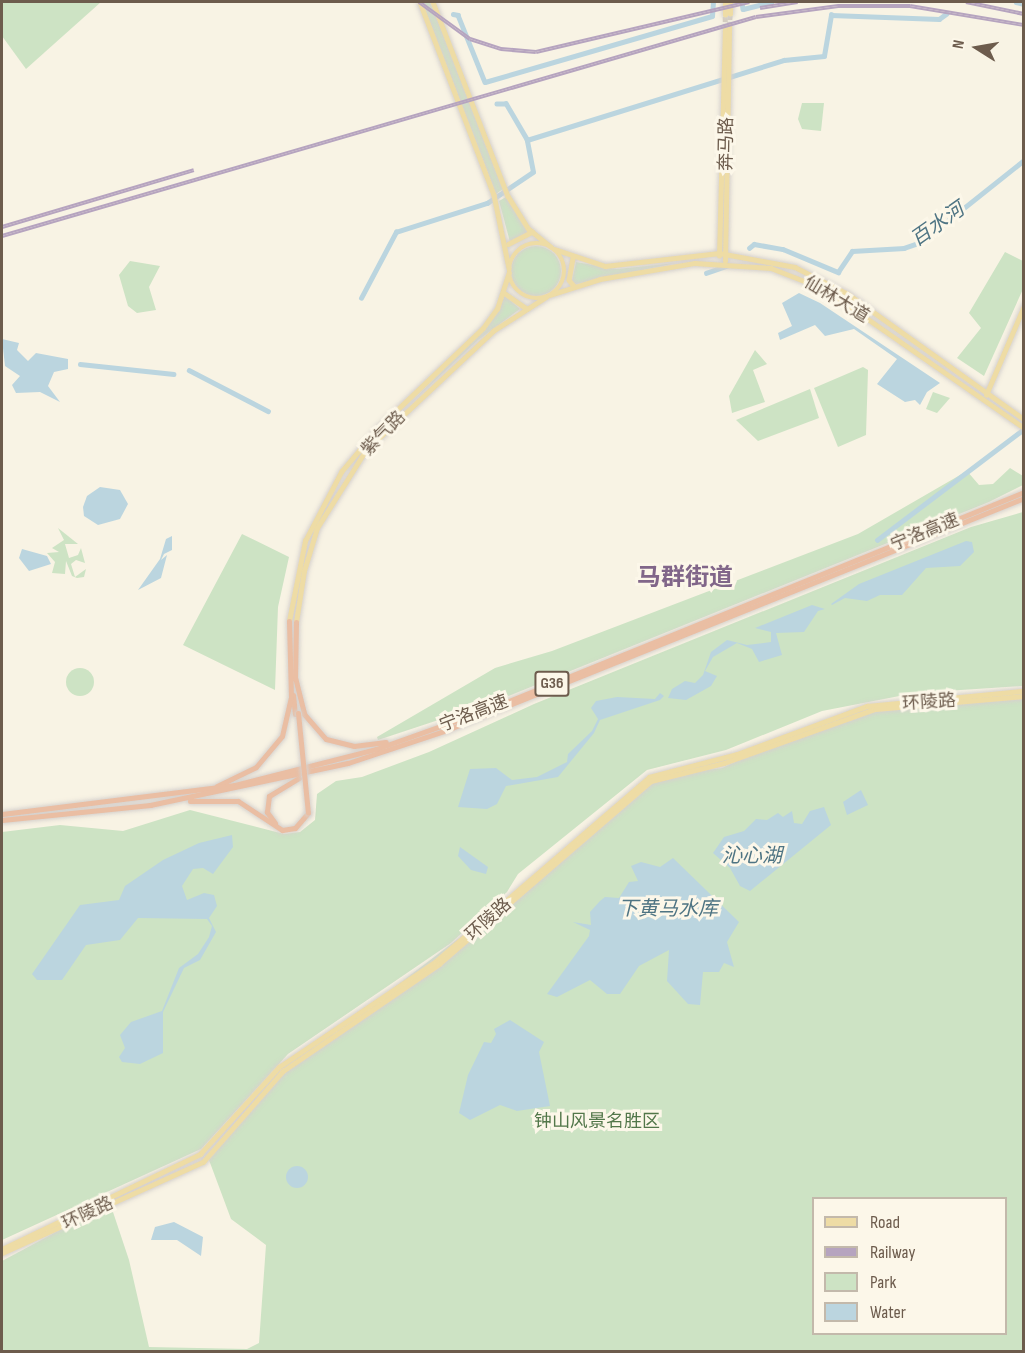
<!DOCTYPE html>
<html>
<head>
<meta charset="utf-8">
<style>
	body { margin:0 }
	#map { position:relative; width:1025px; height:1353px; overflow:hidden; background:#f8f3e4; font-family:"Sofia Sans Condensed","Noto Sans SC",sans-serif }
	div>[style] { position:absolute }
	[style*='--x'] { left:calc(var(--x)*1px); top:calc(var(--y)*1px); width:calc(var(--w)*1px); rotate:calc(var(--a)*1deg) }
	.green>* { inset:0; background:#cde3c4 }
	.round { border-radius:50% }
	.water>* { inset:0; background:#bbd5df }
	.river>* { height:4.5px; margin:-2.25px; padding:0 2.25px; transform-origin:2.25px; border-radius:2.25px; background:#bbd5df }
	.major-tunnel>* { height:4.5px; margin-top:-2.25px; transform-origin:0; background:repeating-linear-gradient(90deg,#d5cdbe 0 4.5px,transparent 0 6.5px) }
	.roads { filter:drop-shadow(0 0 2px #d6d1cd) drop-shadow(0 0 2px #d6d1cd) }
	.major>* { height:4.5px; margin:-2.25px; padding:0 2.25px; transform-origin:2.25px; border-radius:2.25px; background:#eedca5 }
	.major>.ring { margin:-2.25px; padding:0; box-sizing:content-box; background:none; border:4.5px solid #eedca5; border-radius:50% }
	.highway>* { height:5px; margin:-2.5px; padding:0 2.5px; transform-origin:2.5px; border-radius:2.5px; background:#eabea3 }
	.rail>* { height:4px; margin-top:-2px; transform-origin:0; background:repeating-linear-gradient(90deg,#fcf7e9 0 4.5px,#b6a4bf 0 9px); box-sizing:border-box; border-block:2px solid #b6a4bf }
	.bridges { filter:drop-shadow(0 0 2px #d6d1cd) drop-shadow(0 0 2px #d6d1cd) }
	.highway-bridge>* { height:5px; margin:-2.5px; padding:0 2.5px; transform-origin:2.5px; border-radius:2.5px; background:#eabea3 }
	span { translate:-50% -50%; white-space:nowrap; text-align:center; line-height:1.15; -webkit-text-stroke:6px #fcf7e9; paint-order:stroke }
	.shield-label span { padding:2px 4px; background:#fcf7e9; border:2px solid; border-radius:4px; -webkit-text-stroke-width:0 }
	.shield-label { font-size:16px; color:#6d5c4d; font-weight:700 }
	.street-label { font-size:18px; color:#6d5c4d }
	.park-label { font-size:18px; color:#52774a }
	.water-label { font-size:20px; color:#4e7483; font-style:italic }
	.district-label { font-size:24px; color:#816689; font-weight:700 }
	.frame { position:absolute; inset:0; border:3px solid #6d5c4d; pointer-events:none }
	.legend { position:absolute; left:812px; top:1197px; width:195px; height:138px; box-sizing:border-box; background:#fcf7e9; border:2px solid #c3b9ab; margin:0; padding:8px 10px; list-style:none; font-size:18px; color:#6d5c4d }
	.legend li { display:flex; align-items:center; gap:12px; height:30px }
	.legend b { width:30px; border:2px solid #c3b9ab }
	.north { position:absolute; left:947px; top:18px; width:60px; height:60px; -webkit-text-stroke:4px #fcf7e9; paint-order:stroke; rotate:281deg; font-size:16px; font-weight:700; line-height:24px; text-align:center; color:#6d5c4d }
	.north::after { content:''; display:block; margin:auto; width:21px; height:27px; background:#6d5c4d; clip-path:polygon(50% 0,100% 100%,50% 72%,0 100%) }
</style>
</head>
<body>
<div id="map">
	<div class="green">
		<i style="clip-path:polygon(2px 2px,101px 2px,26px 69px,2px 36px)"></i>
		<i style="clip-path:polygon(422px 2px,430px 2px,445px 39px,503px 189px,496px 194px)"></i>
		<i style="clip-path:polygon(802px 103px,824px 103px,821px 131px,802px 129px,798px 119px)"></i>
		<i style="clip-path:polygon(506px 197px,529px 232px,510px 242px,499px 201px)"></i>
		<i class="round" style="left:511px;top:246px;width:50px;height:50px"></i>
		<i style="clip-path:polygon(1005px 252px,1023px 261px,1023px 289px,984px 376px,957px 358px,981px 328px,969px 313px)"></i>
		<i style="clip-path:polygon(130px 261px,160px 266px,149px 287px,156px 310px,137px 313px,128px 306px,119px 275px)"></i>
		<i style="clip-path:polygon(576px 262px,617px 269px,676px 263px,576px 284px,572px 281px)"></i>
		<i style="clip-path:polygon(505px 296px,520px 309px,478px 340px,410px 404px,477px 336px)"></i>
		<i style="clip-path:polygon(755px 350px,767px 364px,753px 370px,765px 402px,732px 413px,729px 396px)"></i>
		<i style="clip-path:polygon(863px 367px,868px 370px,866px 435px,838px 447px,814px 388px)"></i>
		<i style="clip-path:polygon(810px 389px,819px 418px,758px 441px,736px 420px)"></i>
		<i style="clip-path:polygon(933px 392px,950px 398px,937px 413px,926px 409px)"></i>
		<i style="clip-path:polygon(1010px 468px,1023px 476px,1023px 485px,989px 502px,496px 701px,378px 740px,377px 737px,495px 668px,552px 651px,858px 534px,967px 471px,979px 485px,993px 484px)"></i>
		<i style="clip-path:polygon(1023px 512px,1023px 686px,915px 693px,822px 711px,726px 750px,647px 770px,518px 874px,507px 892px,451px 943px,288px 1054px,201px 1149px,2px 1240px,2px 832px,60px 825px,123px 831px,190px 810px,284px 834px,300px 832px,315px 820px,317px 794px,336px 781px,362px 777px,429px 752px,534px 704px,971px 527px)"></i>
		<i style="clip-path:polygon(58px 528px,78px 544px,65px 544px,69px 558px,78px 555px,81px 548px,85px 563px,76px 560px,71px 564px,75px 577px,86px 569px,84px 577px,77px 578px,72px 576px,66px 561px,65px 574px,52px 573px,55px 562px,47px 553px,59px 552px,52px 548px,64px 540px)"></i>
		<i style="clip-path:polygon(242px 534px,289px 557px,278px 607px,275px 690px,183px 645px)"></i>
		<i class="round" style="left:66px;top:668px;width:28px;height:28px"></i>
		<i style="clip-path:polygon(evenodd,1023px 699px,1023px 1351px,2px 1352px,2px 1261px,110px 1203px,129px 1260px,149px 1347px,247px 1349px,259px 1343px,266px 1245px,231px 1219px,209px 1160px,275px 1078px,479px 923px,652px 777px,722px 768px,850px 710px,1023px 699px,814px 1198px,1006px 1198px,1006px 1334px,814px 1334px,814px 1198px)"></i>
	</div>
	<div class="water">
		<i style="clip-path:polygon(799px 293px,820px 303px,940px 383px,927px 392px,920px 405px,915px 400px,905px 402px,877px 384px,897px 359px,854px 329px,825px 336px,815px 325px,780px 340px,778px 333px,792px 326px,782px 303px)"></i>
		<i style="clip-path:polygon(2px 339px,19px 343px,17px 350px,28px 361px,36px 353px,68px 359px,68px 369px,54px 372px,48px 386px,60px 402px,40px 392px,16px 393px,12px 385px,20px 376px,5px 366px)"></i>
		<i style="clip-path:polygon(100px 487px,120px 490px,128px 504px,120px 519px,98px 525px,84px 516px,83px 507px,87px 496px)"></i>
		<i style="clip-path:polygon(172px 536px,172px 550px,164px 554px,161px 560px,167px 555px,161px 578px,138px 590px,160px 559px,166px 539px)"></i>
		<i style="clip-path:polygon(966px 541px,972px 542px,974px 552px,960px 566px,926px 568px,902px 595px,880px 595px,867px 601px,845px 598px,832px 605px,831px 604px,859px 584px)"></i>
		<i style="clip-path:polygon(22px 549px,47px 556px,51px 564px,29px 571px,19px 558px)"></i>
		<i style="clip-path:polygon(812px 605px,825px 609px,818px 611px,804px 632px,776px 633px,782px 655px,759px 662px,752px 649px,737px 643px,713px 657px,705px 671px,717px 676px,711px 686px,686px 700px,668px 698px,672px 689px,685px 681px,695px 683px,703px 675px,711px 652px,727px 640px,747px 645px,771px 642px,771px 632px,755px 628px)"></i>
		<i style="clip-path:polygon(660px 693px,664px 696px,660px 700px,600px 720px,594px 733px,558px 777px,506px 786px,497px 804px,487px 809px,458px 807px,470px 769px,496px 768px,512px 780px,537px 777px,567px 762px,568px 754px,592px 731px,598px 719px,591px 708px,596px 701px,617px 697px,655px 699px)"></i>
		<i style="clip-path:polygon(861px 790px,868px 805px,847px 815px,843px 802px)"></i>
		<i style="clip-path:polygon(824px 807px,831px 825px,750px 891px,740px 886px,730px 868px,713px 853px,724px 837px,744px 831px,756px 819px,767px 820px,778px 813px,783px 817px,792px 811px,794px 823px,802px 824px,810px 811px)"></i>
		<i style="clip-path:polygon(232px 835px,233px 847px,213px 874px,203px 868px,193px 869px,182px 886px,187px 900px,204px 893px,214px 895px,217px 906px,209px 918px,216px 932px,200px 960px,184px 968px,163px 1012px,163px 1053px,140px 1064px,122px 1062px,119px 1057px,125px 1048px,120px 1035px,131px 1022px,162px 1011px,179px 968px,198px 954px,209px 937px,212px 926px,207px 919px,138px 918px,120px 940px,86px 945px,62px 980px,37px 980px,32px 974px,80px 905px,119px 900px,125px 886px,163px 860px,199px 843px)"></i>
		<i style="clip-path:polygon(460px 847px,488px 867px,486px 874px,471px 870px,458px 856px)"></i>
		<i style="clip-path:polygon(673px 858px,739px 922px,727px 942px,734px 967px,724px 963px,719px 972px,703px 972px,700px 1005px,688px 1004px,667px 981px,669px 950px,639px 966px,620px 994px,607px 994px,590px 980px,557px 997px,547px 994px,589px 936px,590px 930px,573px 922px,591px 925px,590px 912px,600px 901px,605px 897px,619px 898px,629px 882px,638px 881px,631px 866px,641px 862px,660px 867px)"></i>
		<i style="clip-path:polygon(510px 1020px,544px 1042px,539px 1052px,550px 1106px,517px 1111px,500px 1105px,470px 1120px,459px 1113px,468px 1075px,484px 1042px,491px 1043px,496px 1034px,494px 1029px)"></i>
		<i class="round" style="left:286px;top:1166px;width:22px;height:22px"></i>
		<i style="clip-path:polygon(174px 1222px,203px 1237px,201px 1256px,177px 1240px,151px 1240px,155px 1227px)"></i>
	</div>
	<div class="river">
		<i style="--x:742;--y:2;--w:7;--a:82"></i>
		<i style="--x:743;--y:9;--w:29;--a:-14"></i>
		<i style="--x:1016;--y:2;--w:8;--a:14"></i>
		<i style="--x:453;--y:14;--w:5;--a:11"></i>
		<i style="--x:458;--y:15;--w:72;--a:68.1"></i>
		<i style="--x:485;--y:82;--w:236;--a:-16.2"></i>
		<i style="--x:712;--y:16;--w:14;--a:-86"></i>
		<i style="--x:527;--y:140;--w:269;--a:-17.3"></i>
		<i style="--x:784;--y:60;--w:40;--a:-5.7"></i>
		<i style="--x:824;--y:56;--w:42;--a:-80.3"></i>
		<i style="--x:831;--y:15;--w:108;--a:2.1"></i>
		<i style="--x:939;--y:19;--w:9;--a:-36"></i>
		<i style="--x:749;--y:248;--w:6;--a:-39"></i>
		<i style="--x:754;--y:244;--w:29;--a:10"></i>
		<i style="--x:783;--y:249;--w:60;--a:22.7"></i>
		<i style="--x:838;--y:272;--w:25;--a:-56"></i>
		<i style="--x:852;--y:251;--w:52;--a:-3.3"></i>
		<i style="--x:904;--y:248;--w:18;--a:-19"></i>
		<i style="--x:921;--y:242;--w:132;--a:-38.5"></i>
		<i style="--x:706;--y:273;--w:24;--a:-19"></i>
		<i style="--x:361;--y:298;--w:75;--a:-62.1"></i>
		<i style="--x:396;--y:232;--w:96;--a:-17.7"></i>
		<i style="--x:487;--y:203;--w:55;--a:-34"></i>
		<i style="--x:533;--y:172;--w:33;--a:-101"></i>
		<i style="--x:527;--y:140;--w:42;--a:-120.3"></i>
		<i style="--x:506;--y:104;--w:9;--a:180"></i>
		<i style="--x:80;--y:364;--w:94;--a:6.1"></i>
		<i style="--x:189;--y:370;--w:89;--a:27.4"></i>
		<i style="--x:877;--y:540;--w:184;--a:-37.1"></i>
	</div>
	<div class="major-tunnel">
		<i style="--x:729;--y:26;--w:12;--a:-85"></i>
		<i style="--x:725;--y:28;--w:13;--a:-90"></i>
	</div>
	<div class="roads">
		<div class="major">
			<i style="--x:420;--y:2;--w:207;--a:69"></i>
			<i style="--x:494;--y:195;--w:75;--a:78.4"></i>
			<i style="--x:433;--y:2;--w:208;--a:68.9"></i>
			<i style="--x:508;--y:196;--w:39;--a:58"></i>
			<i style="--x:529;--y:229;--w:28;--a:39"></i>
			<i style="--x:730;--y:14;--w:12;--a:-90"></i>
			<i style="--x:725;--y:15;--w:13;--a:-90"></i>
			<i class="ring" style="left:509px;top:243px;width:51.5px;height:51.5px"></i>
			<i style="--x:508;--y:244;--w:27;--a:-27"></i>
			<i style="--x:554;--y:249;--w:54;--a:18.4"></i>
			<i style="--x:605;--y:266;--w:115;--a:-6.5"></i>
			<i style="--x:719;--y:253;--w:77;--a:10.4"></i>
			<i style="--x:795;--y:267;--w:59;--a:27"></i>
			<i style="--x:848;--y:294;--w:216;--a:35.4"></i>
			<i style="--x:719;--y:256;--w:228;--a:-88.5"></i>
			<i style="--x:573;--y:258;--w:22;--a:100"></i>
			<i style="--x:569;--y:280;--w:8;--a:50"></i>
			<i style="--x:725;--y:261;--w:235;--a:-89"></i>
			<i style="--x:503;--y:292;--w:29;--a:35"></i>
			<i style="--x:550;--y:295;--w:52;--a:-17.7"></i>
			<i style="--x:600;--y:279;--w:96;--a:-9.6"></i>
			<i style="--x:695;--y:263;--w:76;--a:3.8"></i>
			<i style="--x:771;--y:268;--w:58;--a:21.3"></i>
			<i style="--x:825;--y:289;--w:243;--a:34.9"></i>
			<i style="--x:986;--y:395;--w:97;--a:-66.9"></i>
			<i style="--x:289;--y:621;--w:82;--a:-78.7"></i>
			<i style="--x:305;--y:541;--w:78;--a:-62.4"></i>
			<i style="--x:341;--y:472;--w:56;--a:-50.1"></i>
			<i style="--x:377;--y:429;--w:146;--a:-43.6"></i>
			<i style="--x:483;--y:328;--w:24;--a:-54"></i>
			<i style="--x:497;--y:309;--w:38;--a:-72"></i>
			<i style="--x:296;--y:622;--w:52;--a:-81.1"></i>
			<i style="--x:304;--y:571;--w:45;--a:-73.2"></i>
			<i style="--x:317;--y:528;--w:92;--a:-57.9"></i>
			<i style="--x:366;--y:450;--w:174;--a:-43.1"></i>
			<i style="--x:493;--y:331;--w:63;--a:-32.7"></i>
			<i style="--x:2;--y:1249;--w:220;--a:-25.6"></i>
			<i style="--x:200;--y:1154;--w:118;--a:-47.8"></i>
			<i style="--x:279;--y:1067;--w:189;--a:-34"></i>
			<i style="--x:436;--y:961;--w:281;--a:-40.8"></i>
			<i style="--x:649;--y:777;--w:91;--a:-14.6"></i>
			<i style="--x:737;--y:754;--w:139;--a:-20.3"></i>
			<i style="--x:867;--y:706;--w:158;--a:-5.5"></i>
			<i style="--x:2;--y:1253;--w:221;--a:-24.4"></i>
			<i style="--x:203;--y:1162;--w:121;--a:-48.7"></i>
			<i style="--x:283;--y:1071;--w:189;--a:-34.4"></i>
			<i style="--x:439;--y:964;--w:280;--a:-40.8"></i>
			<i style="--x:651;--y:781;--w:75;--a:-13.9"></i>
			<i style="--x:724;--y:763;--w:160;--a:-19.7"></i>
			<i style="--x:875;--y:709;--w:150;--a:-5"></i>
		</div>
		<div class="highway">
			<i style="--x:295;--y:677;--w:38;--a:76"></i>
			<i style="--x:304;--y:714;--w:33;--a:49"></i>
			<i style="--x:326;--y:739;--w:29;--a:14"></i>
			<i style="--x:354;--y:746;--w:32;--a:-7"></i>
			<i style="--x:295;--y:679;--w:57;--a:-89"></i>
			<i style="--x:293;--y:695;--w:19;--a:84"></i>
			<i style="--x:217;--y:786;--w:43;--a:-26"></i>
			<i style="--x:256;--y:767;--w:40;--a:-50"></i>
			<i style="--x:282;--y:736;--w:39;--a:-77"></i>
			<i style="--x:291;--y:698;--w:77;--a:-91.5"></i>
			<i style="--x:190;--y:801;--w:48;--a:0"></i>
			<i style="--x:238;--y:801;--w:53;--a:33.4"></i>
			<i style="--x:282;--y:830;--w:13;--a:-9"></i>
			<i style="--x:295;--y:828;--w:20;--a:-49"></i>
			<i style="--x:2;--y:814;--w:235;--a:-7.1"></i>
			<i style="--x:235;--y:785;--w:146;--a:-14.3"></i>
			<i style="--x:376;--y:749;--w:125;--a:-19.6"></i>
			<i style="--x:494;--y:707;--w:572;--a:-22.08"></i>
			<i style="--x:2;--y:820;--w:149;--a:-5.8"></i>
			<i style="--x:150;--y:805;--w:202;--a:-12"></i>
			<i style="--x:348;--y:763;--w:104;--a:-18.4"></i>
			<i style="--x:447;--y:730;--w:622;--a:-21.9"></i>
			<i style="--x:275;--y:823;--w:14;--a:-126"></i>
			<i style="--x:267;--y:812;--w:16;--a:-83"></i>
			<i style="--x:269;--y:796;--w:35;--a:-31"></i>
		</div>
	</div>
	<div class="rail">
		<i style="--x:419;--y:2;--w:63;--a:36"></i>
		<i style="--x:470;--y:39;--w:33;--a:18"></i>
		<i style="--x:501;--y:49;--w:35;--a:5"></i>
		<i style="--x:536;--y:52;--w:219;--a:-13.2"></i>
		<i style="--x:966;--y:2;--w:59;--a:11.7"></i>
		<i style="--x:760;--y:8;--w:38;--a:-9"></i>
		<i style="--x:2;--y:227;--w:200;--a:-16.5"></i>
		<i style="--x:2;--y:236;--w:785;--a:-16.2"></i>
		<i style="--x:756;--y:17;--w:83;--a:-7.6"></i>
		<i style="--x:838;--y:6;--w:72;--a:0"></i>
		<i style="--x:910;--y:6;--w:116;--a:9.5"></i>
	</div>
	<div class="bridges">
		<div class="highway-bridge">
			<i style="--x:298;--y:713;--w:100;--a:84.3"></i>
		</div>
	</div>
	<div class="shield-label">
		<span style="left:552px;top:684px">G36</span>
	</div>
	<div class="street-label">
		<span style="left:727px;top:144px;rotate:-89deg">奔马路</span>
		<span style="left:836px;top:300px;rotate:31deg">仙林大道</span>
		<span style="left:384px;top:434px;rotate:-46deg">紫气路</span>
		<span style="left:925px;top:533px;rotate:-22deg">宁洛高速</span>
		<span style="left:929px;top:703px;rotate:-4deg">环陵路</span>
		<span style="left:474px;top:714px;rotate:-21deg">宁洛高速</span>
		<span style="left:489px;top:920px;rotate:-42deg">环陵路</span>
		<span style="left:88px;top:1214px;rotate:-25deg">环陵路</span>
	</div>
	<div class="park-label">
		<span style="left:597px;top:1122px">钟山风景名胜区</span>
	</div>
	<div class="water-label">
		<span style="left:938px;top:225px;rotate:-35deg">百水河</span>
		<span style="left:752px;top:856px">沁心湖</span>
		<span style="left:668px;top:909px">下黄马水库</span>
	</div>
	<div class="district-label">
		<span style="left:685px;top:578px">马群街道</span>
	</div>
	<div class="frame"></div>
	<ul class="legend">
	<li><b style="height:8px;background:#eedca5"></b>Road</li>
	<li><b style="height:8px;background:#b6a4bf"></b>Railway</li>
	<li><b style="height:16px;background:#cde3c4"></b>Park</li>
	<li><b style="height:16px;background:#bbd5df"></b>Water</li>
	</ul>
	<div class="north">N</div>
</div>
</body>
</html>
